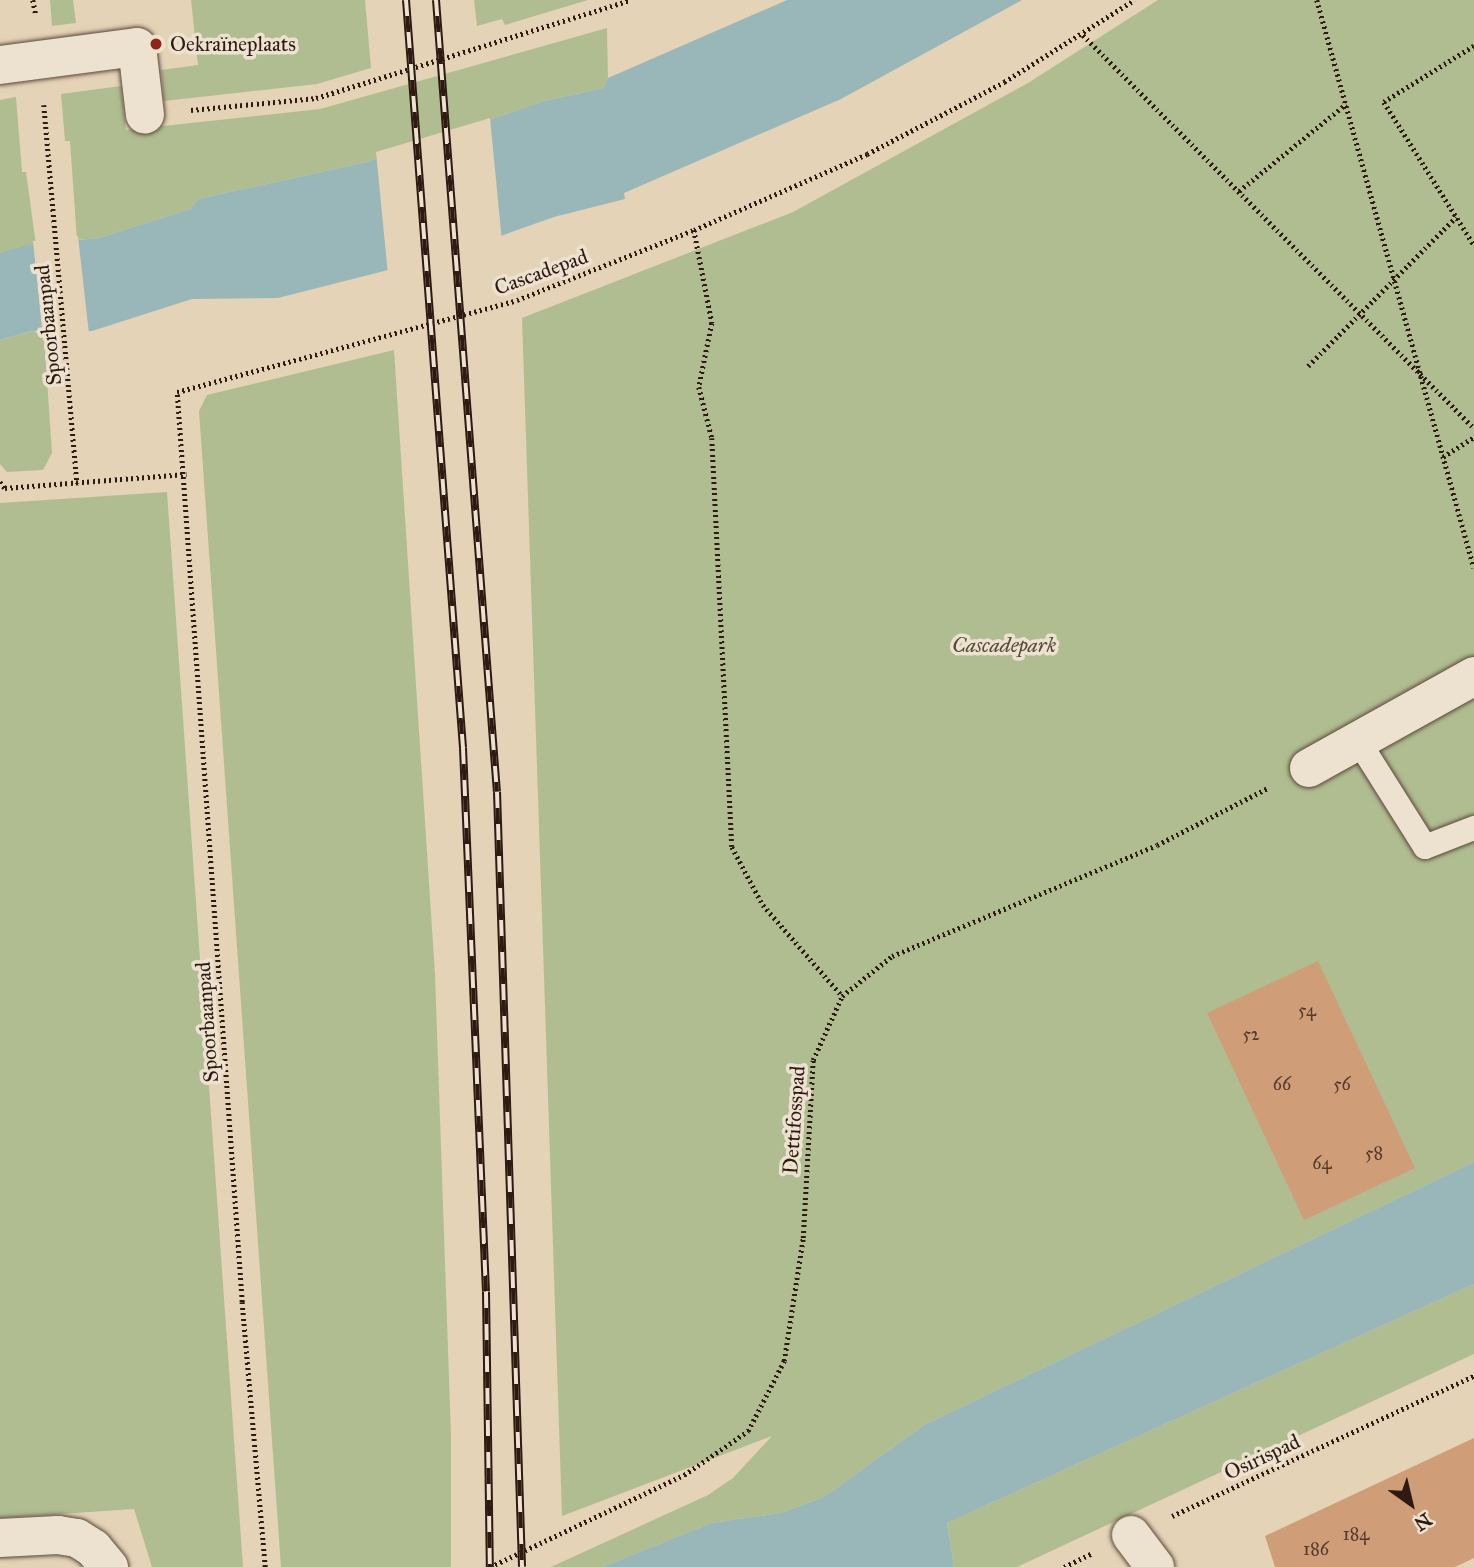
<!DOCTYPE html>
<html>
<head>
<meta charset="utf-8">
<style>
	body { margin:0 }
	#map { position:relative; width:1474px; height:1567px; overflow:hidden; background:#e4d3b6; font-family:"IM FELL Great Primer",serif }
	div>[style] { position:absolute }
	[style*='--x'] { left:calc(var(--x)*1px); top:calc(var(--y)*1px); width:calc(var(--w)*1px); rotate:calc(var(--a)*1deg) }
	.green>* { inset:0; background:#b0bd91 }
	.water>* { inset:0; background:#99b6b8 }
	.pier>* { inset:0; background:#e4d3b6 }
	.building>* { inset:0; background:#cf9e79 }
	.path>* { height:4.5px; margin-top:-2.25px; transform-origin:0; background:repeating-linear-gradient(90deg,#2e1a12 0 2px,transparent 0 5.5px) }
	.roads { filter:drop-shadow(0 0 2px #5c483b) drop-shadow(0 0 2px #5c483b) }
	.service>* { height:24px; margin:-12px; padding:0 12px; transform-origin:12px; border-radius:12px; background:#ede2d0 }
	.minor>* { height:38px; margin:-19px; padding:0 19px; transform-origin:19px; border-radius:19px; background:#ede2d0 }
	.rail>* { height:8px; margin-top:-4px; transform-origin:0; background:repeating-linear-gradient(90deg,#ede2d0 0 16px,#2e1a12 0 32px); box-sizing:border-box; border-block:2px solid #2e1a12 }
	.dots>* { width:19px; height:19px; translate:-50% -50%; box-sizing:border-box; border:4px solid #ede2d0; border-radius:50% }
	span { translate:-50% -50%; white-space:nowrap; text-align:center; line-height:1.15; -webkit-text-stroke:7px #ede2d0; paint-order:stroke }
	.number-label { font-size:18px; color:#563b2c }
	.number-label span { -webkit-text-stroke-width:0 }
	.poi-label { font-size:21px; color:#2e1a12 }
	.left { translate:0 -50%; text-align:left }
	.street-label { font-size:21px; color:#2e1a12 }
	.park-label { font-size:21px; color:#554b38; font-style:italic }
	.north { position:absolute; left:1376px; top:1469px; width:70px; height:70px; -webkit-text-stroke:5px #ede2d0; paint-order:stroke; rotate:146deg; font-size:19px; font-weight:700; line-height:28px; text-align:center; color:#2e1a12 }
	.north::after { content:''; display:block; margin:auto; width:24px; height:32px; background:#2e1a12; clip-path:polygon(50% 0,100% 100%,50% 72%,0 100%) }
</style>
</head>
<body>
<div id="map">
	<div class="green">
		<i style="clip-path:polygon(50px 0,73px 0,76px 23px,52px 26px)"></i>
		<i style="clip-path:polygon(191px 0,365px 0,371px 68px,317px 84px,164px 101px,161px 70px,198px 65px)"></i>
		<i style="clip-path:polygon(474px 0,588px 0,505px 25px,502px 19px,477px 26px)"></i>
		<i style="clip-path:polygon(1158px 0,1474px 0,1474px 1162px,924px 1425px,824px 1497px,781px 1513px,711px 1523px,602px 1567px,551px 1567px,708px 1495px,733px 1478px,772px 1436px,562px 1516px,522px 318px,793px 212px,1028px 83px)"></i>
		<i style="clip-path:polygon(607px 28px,608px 78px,603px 88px,544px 101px,367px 162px,198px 199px,191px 209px,169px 216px,99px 238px,77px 240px,70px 141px,65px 141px,61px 94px,121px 86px,126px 130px,320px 109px)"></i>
		<i style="clip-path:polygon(16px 97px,22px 172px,26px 172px,36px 245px,0 253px,0 100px)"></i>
		<i style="clip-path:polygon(33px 331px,44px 335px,52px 453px,43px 470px,7px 472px,0 464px,0 340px)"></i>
		<i style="clip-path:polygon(394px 350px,435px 974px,451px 1436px,451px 1567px,281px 1567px,199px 411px,207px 395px)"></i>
		<i style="clip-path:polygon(167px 492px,243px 1567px,152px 1567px,134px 1509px,0 1518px,0 503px)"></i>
		<i style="clip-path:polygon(1474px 1284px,1474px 1354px,1017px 1567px,954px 1567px,947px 1523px)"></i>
	</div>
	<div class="water">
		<i style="clip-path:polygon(787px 0,1022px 0,841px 99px,624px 193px,625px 199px,554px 217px,447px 255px,278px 298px,192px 299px,92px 331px,32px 331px,0 340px,0 253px,28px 245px,99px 238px,191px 209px,198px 199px,367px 162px,544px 101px,603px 88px,608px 78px)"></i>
		<i style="clip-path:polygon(1474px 1162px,1474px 1284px,947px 1523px,954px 1567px,602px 1567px,711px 1523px,781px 1513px,824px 1497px,924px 1425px)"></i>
	</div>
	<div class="pier">
		<i style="clip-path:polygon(490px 118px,502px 242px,388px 275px,376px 152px)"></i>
		<i style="clip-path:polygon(78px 236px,89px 334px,43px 338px,33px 241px)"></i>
	</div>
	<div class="building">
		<i style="clip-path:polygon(1318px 961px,1415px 1168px,1304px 1220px,1207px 1013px)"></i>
		<i style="clip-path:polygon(1474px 1438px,1474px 1558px,1455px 1567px,1275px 1567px,1265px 1536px)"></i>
	</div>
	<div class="path">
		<i style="--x:33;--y:0;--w:16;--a:79"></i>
		<i style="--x:1317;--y:0;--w:589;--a:74.55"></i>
		<i style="--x:1083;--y:35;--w:554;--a:45.15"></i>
		<i style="--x:1474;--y:46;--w:106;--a:148.1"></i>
		<i style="--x:1384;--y:102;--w:169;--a:57.8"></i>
		<i style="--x:44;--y:105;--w:380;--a:85"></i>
		<i style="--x:191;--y:110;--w:126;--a:-5.5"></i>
		<i style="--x:316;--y:98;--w:329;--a:-17.3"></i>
		<i style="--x:1239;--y:191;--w:138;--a:-39.1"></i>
		<i style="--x:694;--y:230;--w:95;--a:79"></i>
		<i style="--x:712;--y:323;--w:65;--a:101.5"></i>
		<i style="--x:699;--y:387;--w:53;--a:75.7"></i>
		<i style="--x:712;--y:438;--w:409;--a:87.2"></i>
		<i style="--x:732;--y:847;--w:66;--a:61.9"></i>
		<i style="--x:763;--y:905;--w:121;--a:49"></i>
		<i style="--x:1308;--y:366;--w:210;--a:-45.2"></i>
		<i style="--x:1443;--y:457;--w:37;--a:-33"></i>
		<i style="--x:0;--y:482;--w:8;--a:50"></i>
		<i style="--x:5;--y:488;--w:182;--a:-4.4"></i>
		<i style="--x:1172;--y:1516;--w:333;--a:-24.9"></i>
		<i style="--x:265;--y:1567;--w:266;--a:-95"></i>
		<i style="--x:242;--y:1302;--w:912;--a:-94.09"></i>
		<i style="--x:177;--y:392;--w:352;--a:-15.1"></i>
		<i style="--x:517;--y:300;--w:190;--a:-21.6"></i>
		<i style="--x:694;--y:230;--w:189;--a:-23.7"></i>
		<i style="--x:867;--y:154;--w:155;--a:-27.7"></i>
		<i style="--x:1004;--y:82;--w:154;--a:-32.2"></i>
		<i style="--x:490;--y:1567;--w:215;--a:-25.4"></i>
		<i style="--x:684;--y:1475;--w:78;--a:-34.5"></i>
		<i style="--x:748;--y:1431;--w:79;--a:-62.8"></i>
		<i style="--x:784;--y:1361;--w:124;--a:-81.2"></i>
		<i style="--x:803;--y:1238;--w:178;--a:-86.8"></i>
		<i style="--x:813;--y:1060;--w:70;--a:-65.6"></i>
		<i style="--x:842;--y:996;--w:64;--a:-38.7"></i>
		<i style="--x:892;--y:956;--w:287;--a:-22.7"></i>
		<i style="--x:1157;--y:845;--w:125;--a:-27.2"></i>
		<i style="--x:1064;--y:1567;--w:30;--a:-26"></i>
	</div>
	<div class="roads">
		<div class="service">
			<i style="--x:1359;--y:742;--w:124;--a:57.8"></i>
			<i style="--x:1425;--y:847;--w:53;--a:-21.2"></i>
		</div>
		<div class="minor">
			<i style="--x:0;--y:65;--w:138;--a:-7.5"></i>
			<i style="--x:137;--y:47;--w:68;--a:83.3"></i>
			<i style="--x:1309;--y:768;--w:189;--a:-29.1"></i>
			<i style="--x:1131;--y:1535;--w:40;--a:53"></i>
			<i style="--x:0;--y:1538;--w:58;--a:-3"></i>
			<i style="--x:58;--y:1535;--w:19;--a:9"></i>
			<i style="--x:77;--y:1538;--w:19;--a:32"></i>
			<i style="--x:93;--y:1548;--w:25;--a:50"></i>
		</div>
	</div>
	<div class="rail">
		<i style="--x:406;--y:0;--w:750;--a:85.64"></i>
		<i style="--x:463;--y:748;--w:544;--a:87.58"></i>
		<i style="--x:486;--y:1292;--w:275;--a:89.2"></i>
		<i style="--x:436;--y:0;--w:794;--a:85.6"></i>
		<i style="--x:497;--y:792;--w:775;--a:88.15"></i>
	</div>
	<div class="dots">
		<i style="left:156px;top:44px;background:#8f2418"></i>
	</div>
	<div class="number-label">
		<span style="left:1307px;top:1010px">54</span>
		<span style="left:1251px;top:1034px">52</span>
		<span style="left:1282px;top:1084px">66</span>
		<span style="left:1342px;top:1084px">56</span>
		<span style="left:1374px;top:1153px">58</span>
		<span style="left:1322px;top:1163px">64</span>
		<span style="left:1356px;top:1534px">184</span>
		<span style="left:1316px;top:1549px">186</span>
	</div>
	<div class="poi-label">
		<span class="left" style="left:170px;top:44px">Oekraïneplaats</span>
	</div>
	<div class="street-label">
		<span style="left:541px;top:272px;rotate:-20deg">Cascadepad</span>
		<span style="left:48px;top:325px;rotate:-96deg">Spoorbaanpad</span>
		<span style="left:207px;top:1022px;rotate:-94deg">Spoorbaanpad</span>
		<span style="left:794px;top:1120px;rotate:-86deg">Dettifosspad</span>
		<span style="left:1262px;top:1457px;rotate:-25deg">Osirispad</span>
	</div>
	<div class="park-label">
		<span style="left:1004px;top:645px">Cascadepark</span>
	</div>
	<div class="north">N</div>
</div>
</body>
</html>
